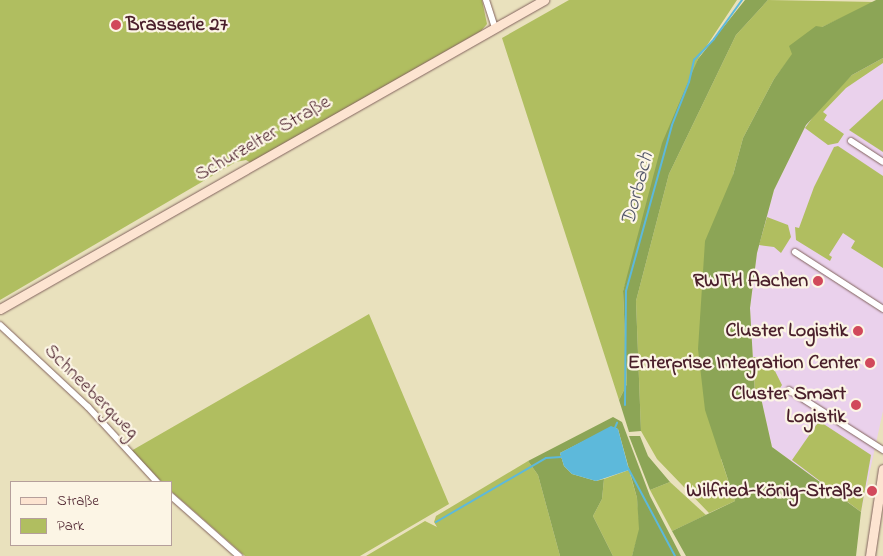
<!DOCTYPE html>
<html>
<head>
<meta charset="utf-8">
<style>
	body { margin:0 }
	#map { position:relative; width:883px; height:556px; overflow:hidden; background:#e9e1bd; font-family:"Indie Flower",sans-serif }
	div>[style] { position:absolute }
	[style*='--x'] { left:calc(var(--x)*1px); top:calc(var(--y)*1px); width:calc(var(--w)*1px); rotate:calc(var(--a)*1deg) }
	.built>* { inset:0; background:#ead1ec }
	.green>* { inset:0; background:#b0be60 }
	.forest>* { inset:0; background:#8ca556 }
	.water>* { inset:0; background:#5db9db }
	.stream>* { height:2px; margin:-1px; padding:0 1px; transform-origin:1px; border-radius:1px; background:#5db9db }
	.roads { filter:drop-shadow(0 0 1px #82635e) drop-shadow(0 0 1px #82635e) }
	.street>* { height:6px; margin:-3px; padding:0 3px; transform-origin:3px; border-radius:3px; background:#fff }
	.secondary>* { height:9px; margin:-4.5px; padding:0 4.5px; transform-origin:4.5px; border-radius:4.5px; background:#fde4d1 }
	.dots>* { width:14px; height:14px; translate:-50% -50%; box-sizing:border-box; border:2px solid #fcf5e5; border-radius:50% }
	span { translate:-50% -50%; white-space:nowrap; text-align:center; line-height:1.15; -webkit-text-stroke:4.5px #fcf5e5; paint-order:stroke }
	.poi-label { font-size:20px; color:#4a1f2b; font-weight:700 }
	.left { translate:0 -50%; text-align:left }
	.right { translate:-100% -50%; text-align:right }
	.street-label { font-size:20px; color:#4a1f2b }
	.water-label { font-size:21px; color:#515569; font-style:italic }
	.legend { position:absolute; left:10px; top:481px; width:162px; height:65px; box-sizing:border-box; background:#fcf5e5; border:1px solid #b59f9b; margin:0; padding:6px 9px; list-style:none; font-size:15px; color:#4a1f2b }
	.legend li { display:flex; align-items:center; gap:10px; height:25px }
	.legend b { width:25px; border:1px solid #b59f9b }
</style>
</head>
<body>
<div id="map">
	<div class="built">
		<i style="clip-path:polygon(883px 54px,883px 411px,861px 512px,772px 447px,761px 398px,755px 395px,750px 308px,757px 253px,774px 190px,806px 125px,852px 75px)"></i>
	</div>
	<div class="green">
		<i style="clip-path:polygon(0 0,482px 0,487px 24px,481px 31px,251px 163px,246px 160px,236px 162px,0 300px)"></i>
		<i style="clip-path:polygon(569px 0,737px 0,698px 59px,623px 291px,627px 384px,619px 400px,502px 38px)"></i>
		<i style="clip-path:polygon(768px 0,876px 2px,822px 27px,793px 54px,774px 79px,743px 138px,733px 175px,721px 459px,735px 501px,709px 513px,657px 459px,641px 431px,636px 301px,669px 174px,736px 35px)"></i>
		<i style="clip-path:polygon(883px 58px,883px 63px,846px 88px,823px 112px,827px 115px,824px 120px,844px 134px,838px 143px,828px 145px,805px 128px,823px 103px,852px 75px)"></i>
		<i style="clip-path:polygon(883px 99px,883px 152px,849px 130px)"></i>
		<i style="clip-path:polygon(838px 146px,883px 176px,883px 268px,851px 248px,855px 241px,843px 233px,829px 255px,832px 257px,830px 261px,796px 240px,795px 227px,799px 228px,814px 187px,834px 147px)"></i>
		<i style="clip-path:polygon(767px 217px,788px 225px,791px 237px,781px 253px,774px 247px,759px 245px)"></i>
		<i style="clip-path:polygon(369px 314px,449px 504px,360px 556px,245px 556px,171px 491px,171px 482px,162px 482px,131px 451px)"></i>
		<i style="clip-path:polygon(753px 357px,766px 358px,767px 365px,775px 371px,782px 385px,777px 393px,768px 388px,761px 398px,755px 395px)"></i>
		<i style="clip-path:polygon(819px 421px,871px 455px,861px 512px,792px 460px)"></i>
		<i style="clip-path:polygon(528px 461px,538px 475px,560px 556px,366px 556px,425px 521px,437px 527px,434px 522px,436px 516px)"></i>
		<i style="clip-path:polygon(629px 470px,637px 498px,640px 529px,632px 556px,613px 556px,593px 516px,602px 499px,604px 479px)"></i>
		<i style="clip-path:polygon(670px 482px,706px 515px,672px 531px,650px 490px)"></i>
	</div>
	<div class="forest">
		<i style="clip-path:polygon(745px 0,768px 0,736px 35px,669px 174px,636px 301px,641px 431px,629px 432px,619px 400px,627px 384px,623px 291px,662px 143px,698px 59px)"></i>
		<i style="clip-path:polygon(876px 0,883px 0,883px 58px,852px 75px,806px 125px,774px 190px,757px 253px,750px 308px,755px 395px,761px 398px,772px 447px,861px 512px,856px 556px,686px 556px,672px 531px,735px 501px,705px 410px,698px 349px,705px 241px,733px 175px,743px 138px,774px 79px,792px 54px,789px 46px,816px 26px,822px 27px)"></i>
		<i style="clip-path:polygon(613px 417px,622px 422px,650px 496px,681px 556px,632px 556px,639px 529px,637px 498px,618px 429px,612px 427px,560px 453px,564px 466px,572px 474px,596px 481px,604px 479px,602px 499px,593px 516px,613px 556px,560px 556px,538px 475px,528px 461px)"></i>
		<i style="clip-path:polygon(629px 436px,640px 436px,648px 456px,670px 482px,650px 490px)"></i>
	</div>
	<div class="water">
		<i style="clip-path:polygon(611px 426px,618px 429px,629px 470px,596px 481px,572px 474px,564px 466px,560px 453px)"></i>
	</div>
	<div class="stream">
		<i style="--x:625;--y:405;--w:114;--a:-89.5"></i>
		<i style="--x:626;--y:291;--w:172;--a:-74.5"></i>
		<i style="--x:672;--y:125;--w:46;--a:-68.4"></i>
		<i style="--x:689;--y:82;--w:23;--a:-77"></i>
		<i style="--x:694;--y:60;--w:29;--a:-46"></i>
		<i style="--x:714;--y:39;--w:48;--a:-54.3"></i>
		<i style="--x:614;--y:430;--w:8;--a:-67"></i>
		<i style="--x:628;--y:468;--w:100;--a:61.9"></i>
		<i style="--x:436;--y:522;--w:127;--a:-30.2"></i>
		<i style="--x:546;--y:458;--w:15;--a:-4"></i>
	</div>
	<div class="roads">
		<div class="street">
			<i style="--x:486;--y:0;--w:29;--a:72"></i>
			<i style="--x:851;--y:141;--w:38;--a:33"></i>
			<i style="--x:795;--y:252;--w:105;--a:32.9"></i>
			<i style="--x:0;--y:325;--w:120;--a:43"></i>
			<i style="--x:88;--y:407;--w:102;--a:47.4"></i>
			<i style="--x:789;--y:390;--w:112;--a:32.6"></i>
			<i style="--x:171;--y:496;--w:91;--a:41.4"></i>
		</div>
		<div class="secondary">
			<i style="--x:0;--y:309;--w:626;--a:-29.6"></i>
			<i style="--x:870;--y:556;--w:88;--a:-81.5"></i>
		</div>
	</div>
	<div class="dots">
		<i style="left:116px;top:25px;background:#d1495b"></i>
		<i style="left:818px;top:281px;background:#d1495b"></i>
		<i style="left:858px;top:331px;background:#d1495b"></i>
		<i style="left:870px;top:363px;background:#d1495b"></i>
		<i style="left:856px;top:405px;background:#d1495b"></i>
		<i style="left:872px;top:491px;background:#d1495b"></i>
	</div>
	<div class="poi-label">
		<span class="left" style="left:126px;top:25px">Brasserie 27</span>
		<span class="right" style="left:808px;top:281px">RWTH Aachen</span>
		<span class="right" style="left:848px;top:331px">Cluster Logistik</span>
		<span class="right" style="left:860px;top:363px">Enterprise Integration Center</span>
		<span class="right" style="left:846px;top:406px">Cluster Smart<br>Logistik</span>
		<span class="right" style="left:862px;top:491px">Wilfried-König-Straße</span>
	</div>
	<div class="street-label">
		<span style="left:263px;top:139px;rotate:-30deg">Schurzelter Straße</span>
		<span style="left:91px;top:392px;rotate:45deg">Schneebergweg</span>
	</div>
	<div class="water-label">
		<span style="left:638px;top:189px;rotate:-75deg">Dorbach</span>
	</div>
	<ul class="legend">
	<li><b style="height:6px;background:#fde4d1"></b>Straße</li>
	<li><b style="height:14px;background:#b0be60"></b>Park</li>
	</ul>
</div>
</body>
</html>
